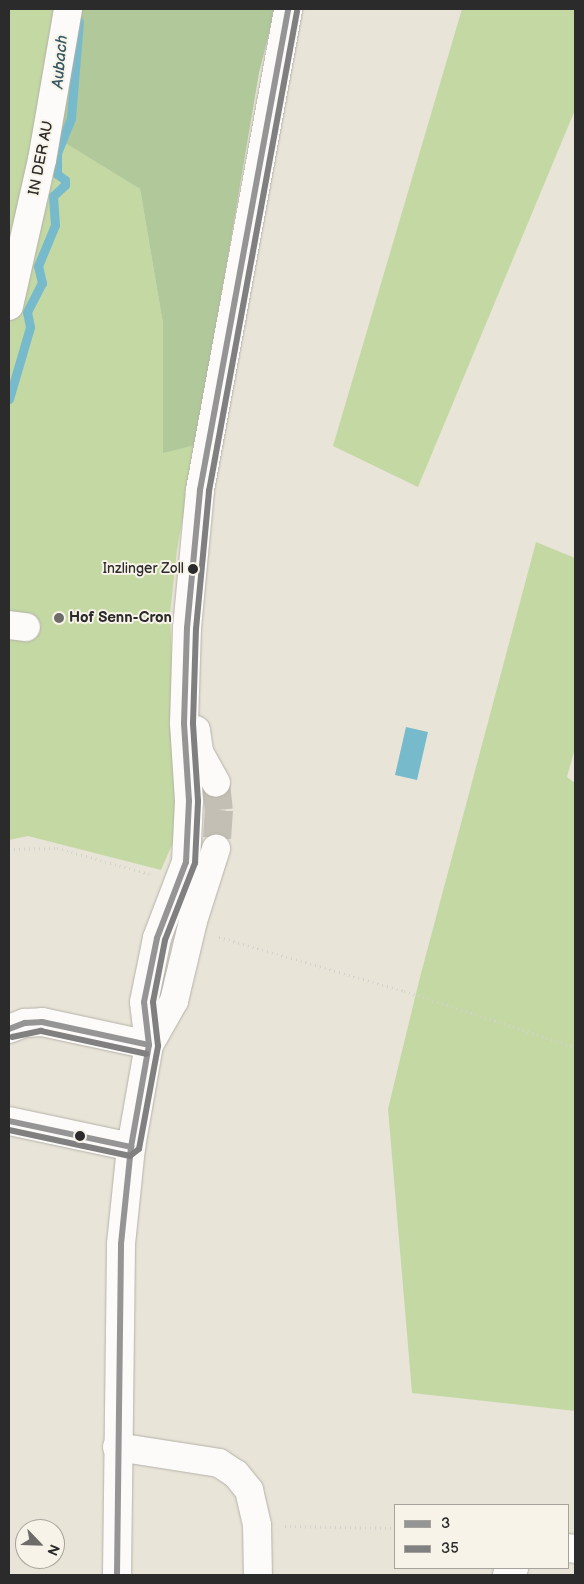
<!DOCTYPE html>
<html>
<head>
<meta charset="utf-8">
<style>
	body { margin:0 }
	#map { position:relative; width:584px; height:1584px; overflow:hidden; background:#e9e4d8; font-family:"Balsamiq Sans",sans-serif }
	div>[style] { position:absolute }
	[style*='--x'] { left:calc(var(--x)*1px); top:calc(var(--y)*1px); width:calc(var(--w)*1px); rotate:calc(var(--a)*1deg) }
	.green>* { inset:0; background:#c4d8a4 }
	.forest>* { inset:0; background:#b1c89b }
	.water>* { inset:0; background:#77bacb }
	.stream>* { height:9px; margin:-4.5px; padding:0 4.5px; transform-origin:4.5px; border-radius:4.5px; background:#77bacb }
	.minor-tunnel>* { height:28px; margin-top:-14px; transform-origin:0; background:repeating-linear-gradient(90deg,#c3bfb5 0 28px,transparent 0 42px) }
	.path>* { height:3px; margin-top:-1.5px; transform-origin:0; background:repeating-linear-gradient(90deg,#d4d2cf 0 1px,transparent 0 5px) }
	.roads { filter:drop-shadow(0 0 1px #b4b1a9) drop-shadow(0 0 1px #b4b1a9) }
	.minor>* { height:28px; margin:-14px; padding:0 14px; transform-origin:14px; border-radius:14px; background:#fcfbf9 }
	.bus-1>* { height:6px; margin:-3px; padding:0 3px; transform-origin:3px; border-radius:3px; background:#959595 }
	.bus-2>* { height:6px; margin:-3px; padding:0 3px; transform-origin:3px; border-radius:3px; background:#808080 }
	.dots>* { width:14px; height:14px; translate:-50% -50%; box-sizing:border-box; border:2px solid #f7f3e8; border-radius:50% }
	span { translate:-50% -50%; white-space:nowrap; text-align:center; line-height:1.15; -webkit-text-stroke:4px #f7f3e8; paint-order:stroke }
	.bus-label { font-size:14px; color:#2b2b2b }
	.right { translate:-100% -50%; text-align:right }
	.street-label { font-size:15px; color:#2b2b2b }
	.poi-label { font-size:15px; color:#2b2b2b; font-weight:700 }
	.left { translate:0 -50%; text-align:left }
	.water-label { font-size:16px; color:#345761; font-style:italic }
	.frame { position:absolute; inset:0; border:10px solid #2b2b2b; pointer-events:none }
	.legend { position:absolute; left:394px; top:1504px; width:175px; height:65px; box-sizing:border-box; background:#f7f3e8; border:1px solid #a5a39c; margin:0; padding:6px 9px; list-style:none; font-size:15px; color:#2b2b2b }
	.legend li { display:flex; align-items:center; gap:10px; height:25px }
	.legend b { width:25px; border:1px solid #a5a39c }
	.north { position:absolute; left:15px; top:1519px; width:50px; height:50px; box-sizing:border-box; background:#f7f3e8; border:1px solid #a5a39c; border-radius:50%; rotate:114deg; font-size:14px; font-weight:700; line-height:20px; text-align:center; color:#2b2b2b }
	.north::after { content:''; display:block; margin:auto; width:18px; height:22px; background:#6e6c68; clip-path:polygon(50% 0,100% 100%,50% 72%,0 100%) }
</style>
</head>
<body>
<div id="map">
	<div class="green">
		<i style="clip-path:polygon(9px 9px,74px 9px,51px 133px,140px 189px,163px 324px,163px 452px,196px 445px,177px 550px,170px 614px,179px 829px,161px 870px,28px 836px,9px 840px)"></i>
		<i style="clip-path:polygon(462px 9px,575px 9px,575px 110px,418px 487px,333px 446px)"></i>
		<i style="clip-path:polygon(536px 542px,575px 558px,575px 748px,567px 777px,575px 783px,575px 1411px,412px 1393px,388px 1109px,419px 981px)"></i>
	</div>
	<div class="forest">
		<i style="clip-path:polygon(74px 9px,275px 9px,259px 73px,196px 445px,163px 453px,163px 324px,140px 189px,51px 134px)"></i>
	</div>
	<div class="water">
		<i style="clip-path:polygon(406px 727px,428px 732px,417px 780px,395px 775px)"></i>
	</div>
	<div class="stream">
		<i style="--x:9;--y:399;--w:75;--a:-73.7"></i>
		<i style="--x:30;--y:327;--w:15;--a:-101"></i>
		<i style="--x:27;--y:312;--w:33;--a:-63"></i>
		<i style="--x:42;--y:283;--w:17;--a:-103"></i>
		<i style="--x:38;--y:266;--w:44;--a:-67.5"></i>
		<i style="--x:55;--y:225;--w:29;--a:-94"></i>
		<i style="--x:53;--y:196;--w:16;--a:-43"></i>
		<i style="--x:65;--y:185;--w:5;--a:-90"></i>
		<i style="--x:65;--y:180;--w:10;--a:-143"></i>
		<i style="--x:57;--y:174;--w:21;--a:-90"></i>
		<i style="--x:57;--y:153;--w:38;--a:-68"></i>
		<i style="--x:71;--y:118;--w:97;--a:-85.3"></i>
	</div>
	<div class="minor-tunnel">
		<i style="--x:216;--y:783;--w:27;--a:84"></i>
		<i style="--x:219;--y:810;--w:39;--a:94"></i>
	</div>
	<div class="path">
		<i style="--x:9;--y:849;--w:48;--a:-1.2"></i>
		<i style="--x:57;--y:848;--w:97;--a:15.6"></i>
		<i style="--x:219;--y:937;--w:193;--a:16.3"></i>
		<i style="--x:404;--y:991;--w:180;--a:18.1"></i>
		<i style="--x:285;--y:1526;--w:110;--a:1"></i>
	</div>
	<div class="roads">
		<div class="minor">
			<i style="--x:9;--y:306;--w:150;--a:-77.3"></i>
			<i style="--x:42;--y:160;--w:153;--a:-80.2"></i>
			<i style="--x:9;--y:625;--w:17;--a:7"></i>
			<i style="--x:196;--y:730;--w:22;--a:82"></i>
			<i style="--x:199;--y:752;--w:35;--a:61"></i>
			<i style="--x:9;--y:1029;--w:17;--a:-21"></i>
			<i style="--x:25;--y:1023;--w:17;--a:-3"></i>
			<i style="--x:42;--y:1022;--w:109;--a:12.1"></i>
			<i style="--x:149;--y:1045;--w:51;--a:-60.4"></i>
			<i style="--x:174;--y:1001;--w:82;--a:-76.6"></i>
			<i style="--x:193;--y:921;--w:76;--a:-72.3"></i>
			<i style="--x:9;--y:1121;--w:125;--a:12"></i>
			<i style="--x:117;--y:1447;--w:103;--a:8.9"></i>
			<i style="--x:219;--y:1463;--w:20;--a:33"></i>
			<i style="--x:236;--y:1474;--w:21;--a:51"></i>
			<i style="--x:249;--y:1490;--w:36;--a:77"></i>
			<i style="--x:257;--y:1525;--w:50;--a:88.9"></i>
			<i style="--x:568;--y:1548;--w:7;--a:8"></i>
			<i style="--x:117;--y:1575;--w:331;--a:-89.3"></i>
			<i style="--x:121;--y:1244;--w:98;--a:-84.1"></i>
			<i style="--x:131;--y:1147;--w:104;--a:-80"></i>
			<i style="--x:149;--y:1045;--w:43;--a:-96.6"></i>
			<i style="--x:144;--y:1002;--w:65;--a:-78.5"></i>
			<i style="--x:157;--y:938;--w:81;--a:-69.1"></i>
			<i style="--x:186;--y:862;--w:61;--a:-87.2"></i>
			<i style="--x:189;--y:801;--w:78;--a:-93.7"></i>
			<i style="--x:184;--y:723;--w:95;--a:-88.2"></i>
			<i style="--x:187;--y:628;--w:139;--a:-84.6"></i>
			<i style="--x:200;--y:490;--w:489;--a:-79.6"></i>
			<i style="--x:507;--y:1575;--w:10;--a:-45"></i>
		</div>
	</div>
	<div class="bus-1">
		<i style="--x:9;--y:1029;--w:17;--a:-21"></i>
		<i style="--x:25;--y:1023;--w:17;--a:-3"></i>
		<i style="--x:42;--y:1022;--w:109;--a:12.1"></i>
		<i style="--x:9;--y:1121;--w:125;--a:12"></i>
		<i style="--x:117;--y:1575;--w:331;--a:-89.3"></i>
		<i style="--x:121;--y:1244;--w:98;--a:-84.1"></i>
		<i style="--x:131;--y:1147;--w:104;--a:-80"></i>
		<i style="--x:149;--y:1045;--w:43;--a:-96.6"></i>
		<i style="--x:144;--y:1002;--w:65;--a:-78.5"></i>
		<i style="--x:157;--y:938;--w:81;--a:-69.1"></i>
		<i style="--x:186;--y:862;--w:61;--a:-87.2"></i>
		<i style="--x:189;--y:801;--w:78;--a:-93.7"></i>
		<i style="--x:184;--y:723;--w:95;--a:-88.2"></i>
		<i style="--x:187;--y:628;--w:139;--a:-84.6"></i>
		<i style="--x:200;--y:490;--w:489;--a:-79.6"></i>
	</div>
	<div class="bus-2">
		<i style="--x:12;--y:1037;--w:30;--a:-12"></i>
		<i style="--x:41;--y:1031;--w:108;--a:12.2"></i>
		<i style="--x:9;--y:1130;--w:124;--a:12.1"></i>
		<i style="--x:130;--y:1156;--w:11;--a:-38"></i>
		<i style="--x:139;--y:1149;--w:105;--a:-79.5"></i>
		<i style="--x:158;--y:1046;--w:44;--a:-96.5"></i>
		<i style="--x:153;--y:1002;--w:63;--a:-79"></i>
		<i style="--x:165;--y:940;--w:83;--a:-68.7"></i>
		<i style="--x:195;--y:863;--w:62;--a:-87.2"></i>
		<i style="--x:198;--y:801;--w:78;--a:-93.7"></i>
		<i style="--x:193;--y:723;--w:94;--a:-88.2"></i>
		<i style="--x:196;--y:629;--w:139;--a:-84.6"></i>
		<i style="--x:209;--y:491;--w:488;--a:-79.6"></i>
	</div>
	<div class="dots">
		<i style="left:193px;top:569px;background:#2b2b2b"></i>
		<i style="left:59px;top:618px;background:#6e6c68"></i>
		<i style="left:80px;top:1136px;background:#2b2b2b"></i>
	</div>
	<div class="bus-label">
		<span class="right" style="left:184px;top:569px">Inzlinger Zoll</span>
	</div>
	<div class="street-label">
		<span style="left:41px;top:158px;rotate:-79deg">IN DER AU</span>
	</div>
	<div class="poi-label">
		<span class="left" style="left:69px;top:618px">Hof Senn-Cron</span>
	</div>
	<div class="water-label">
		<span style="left:61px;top:62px;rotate:-85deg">Aubach</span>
	</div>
	<div class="frame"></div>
	<ul class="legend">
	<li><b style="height:6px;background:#959595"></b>3</li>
	<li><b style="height:6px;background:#808080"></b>35</li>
	</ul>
	<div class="north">N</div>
</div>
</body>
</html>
